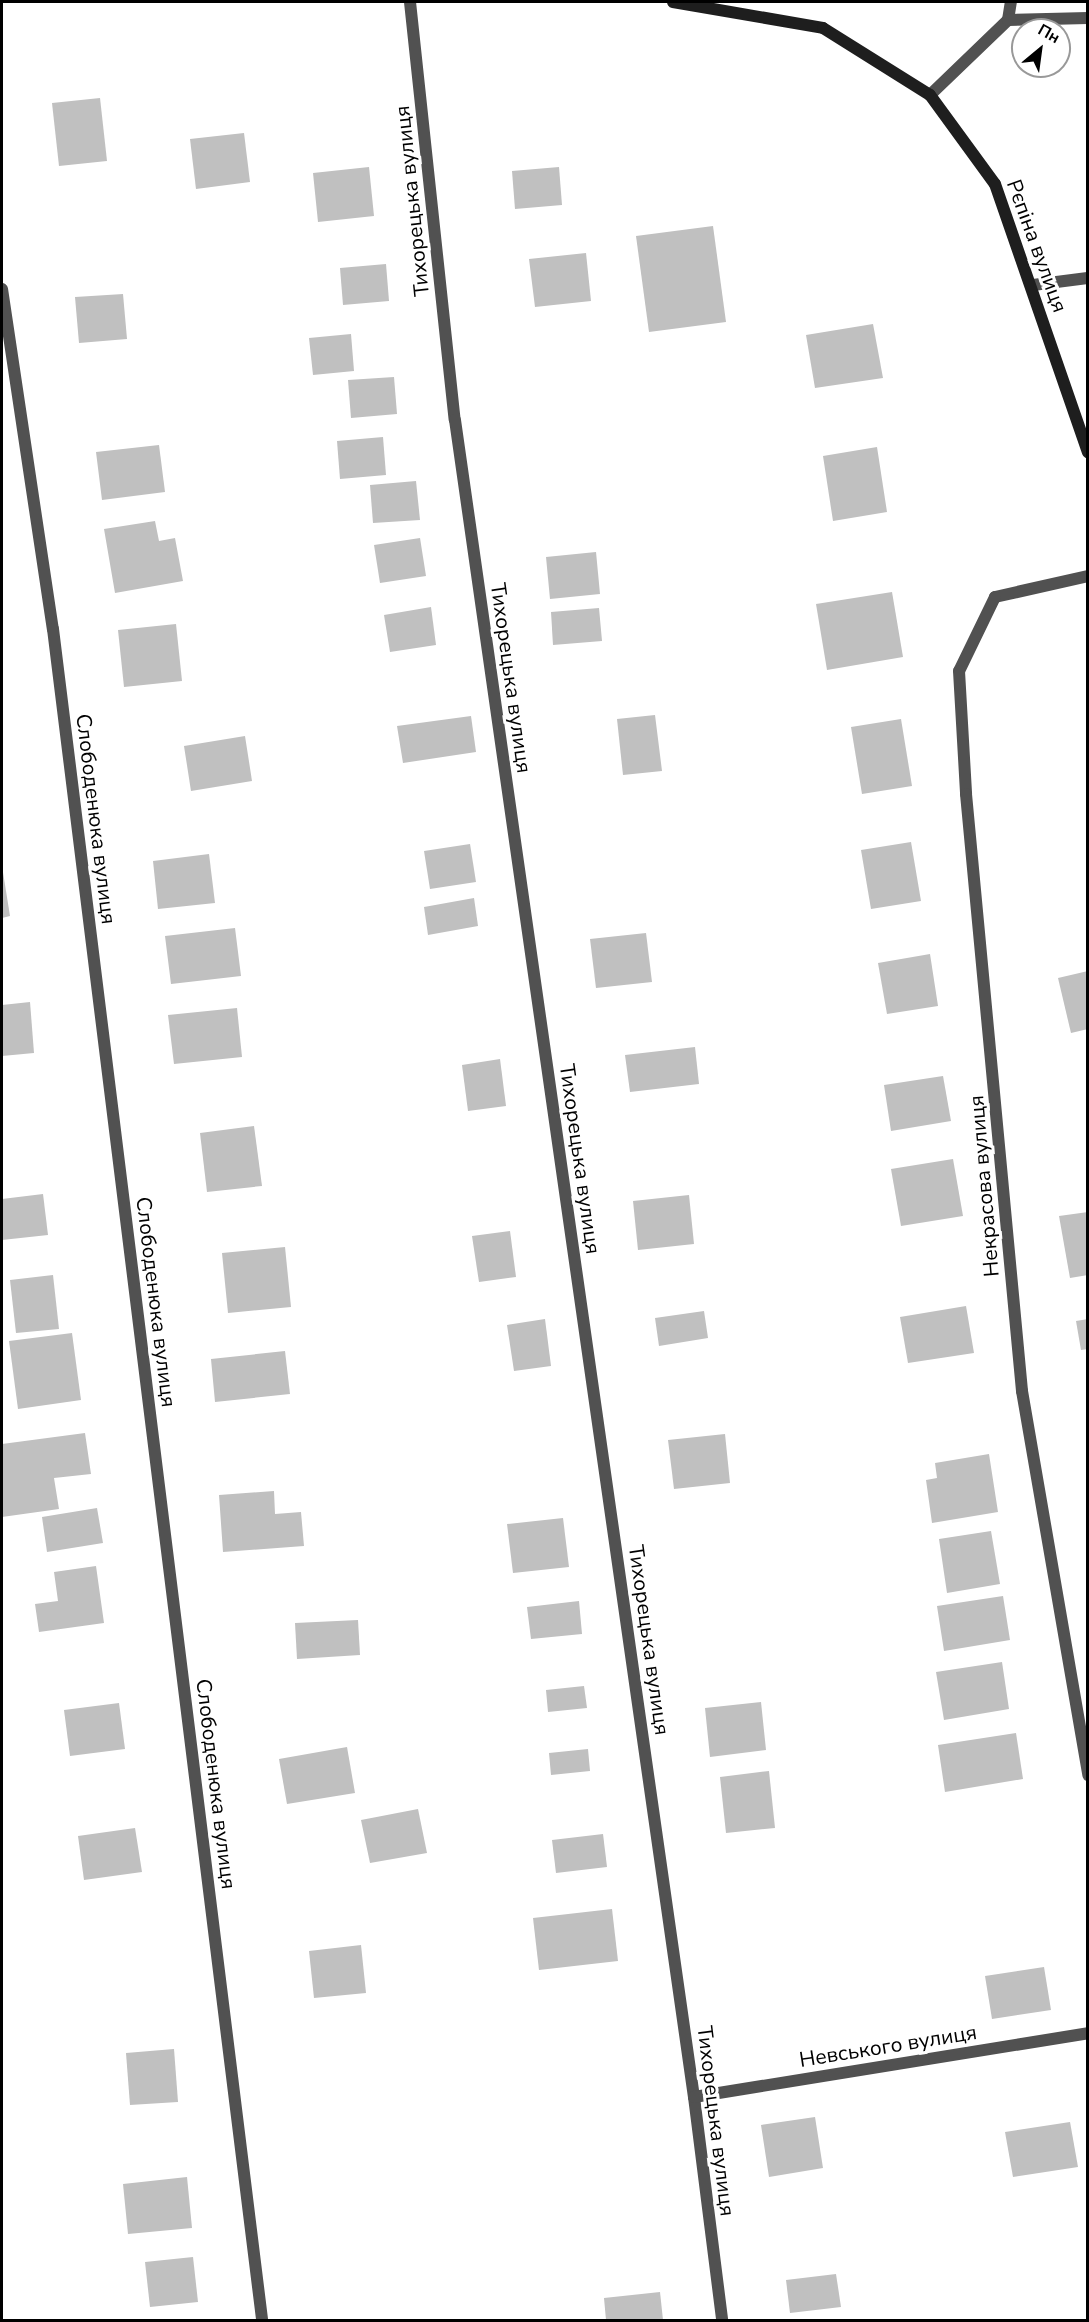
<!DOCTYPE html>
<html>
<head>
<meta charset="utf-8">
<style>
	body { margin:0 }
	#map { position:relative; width:1089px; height:2322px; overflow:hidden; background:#fff; font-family:"Nunito Sans",sans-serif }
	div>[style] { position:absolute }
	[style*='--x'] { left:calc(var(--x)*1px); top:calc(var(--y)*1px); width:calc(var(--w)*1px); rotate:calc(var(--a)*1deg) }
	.building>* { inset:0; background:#c0c0c0 }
	.lane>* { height:12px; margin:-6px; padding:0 6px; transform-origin:6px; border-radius:6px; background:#515151 }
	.street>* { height:12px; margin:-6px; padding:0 6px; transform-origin:6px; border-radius:6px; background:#515151 }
	.secondary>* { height:12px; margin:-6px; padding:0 6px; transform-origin:6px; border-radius:6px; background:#1e1e1e }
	span { translate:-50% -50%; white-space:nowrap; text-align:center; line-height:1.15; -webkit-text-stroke:6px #fff; paint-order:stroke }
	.street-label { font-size:21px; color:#000 }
	.frame { position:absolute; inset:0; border:3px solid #000; pointer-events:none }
	.north { position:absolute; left:1011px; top:18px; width:60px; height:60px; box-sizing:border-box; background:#fff; border:2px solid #999; border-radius:50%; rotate:29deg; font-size:16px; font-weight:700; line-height:24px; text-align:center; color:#000 }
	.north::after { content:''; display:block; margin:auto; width:21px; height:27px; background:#000; clip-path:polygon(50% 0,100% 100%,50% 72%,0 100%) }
</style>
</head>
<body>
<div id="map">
	<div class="building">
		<i style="clip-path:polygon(100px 98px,107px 161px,59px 166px,52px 103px)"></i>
		<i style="clip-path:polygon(244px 133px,250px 182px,196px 189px,190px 139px)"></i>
		<i style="clip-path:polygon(369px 167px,374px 216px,318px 222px,313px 173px)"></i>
		<i style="clip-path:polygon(559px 167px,562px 205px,515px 209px,512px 171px)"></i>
		<i style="clip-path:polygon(713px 226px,726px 322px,649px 332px,636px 236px)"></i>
		<i style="clip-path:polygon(586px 253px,591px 301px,535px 307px,529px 259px)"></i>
		<i style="clip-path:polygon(386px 264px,389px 301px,343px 305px,340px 268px)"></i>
		<i style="clip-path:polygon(123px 294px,127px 339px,79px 343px,75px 297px)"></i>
		<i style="clip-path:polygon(873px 324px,883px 378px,815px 388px,806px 335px)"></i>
		<i style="clip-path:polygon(351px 334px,354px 371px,313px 375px,309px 338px)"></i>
		<i style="clip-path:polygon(394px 377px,397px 414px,351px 418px,348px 380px)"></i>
		<i style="clip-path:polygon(383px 437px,386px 475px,340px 479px,337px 441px)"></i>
		<i style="clip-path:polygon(159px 445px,165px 492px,102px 500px,96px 452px)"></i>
		<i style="clip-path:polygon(877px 447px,887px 512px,833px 521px,823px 456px)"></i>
		<i style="clip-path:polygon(416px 481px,420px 520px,373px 523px,370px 485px)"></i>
		<i style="clip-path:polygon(155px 521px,159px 541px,175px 538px,183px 581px,115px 593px,104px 529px)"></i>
		<i style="clip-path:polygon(420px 538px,426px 576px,380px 583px,374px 545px)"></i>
		<i style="clip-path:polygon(596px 552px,600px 594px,550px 599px,546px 557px)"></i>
		<i style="clip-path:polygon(892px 592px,903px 657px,827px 670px,816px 604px)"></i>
		<i style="clip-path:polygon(431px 607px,436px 645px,390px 652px,384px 615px)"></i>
		<i style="clip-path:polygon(599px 608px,602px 641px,553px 645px,551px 612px)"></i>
		<i style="clip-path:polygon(176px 624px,182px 681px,124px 687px,118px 630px)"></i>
		<i style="clip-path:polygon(655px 715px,662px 771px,623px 775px,617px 719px)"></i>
		<i style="clip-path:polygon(471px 716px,476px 752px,403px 763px,397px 726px)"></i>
		<i style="clip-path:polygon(901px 719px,912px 786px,862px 794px,851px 727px)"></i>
		<i style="clip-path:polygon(245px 736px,252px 781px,191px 791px,184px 746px)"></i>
		<i style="clip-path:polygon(911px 842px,921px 901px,871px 909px,861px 850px)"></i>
		<i style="clip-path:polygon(470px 844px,476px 882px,430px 889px,424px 851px)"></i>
		<i style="clip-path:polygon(209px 854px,215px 903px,158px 909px,153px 861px)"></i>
		<i style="clip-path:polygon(2px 866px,10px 916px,2px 918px)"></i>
		<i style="clip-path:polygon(474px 898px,478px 926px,428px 935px,424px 907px)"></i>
		<i style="clip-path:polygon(235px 928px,241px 976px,171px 984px,165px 936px)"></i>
		<i style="clip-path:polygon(646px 933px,652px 982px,596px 988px,590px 939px)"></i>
		<i style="clip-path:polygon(930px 954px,938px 1006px,887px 1014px,878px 963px)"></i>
		<i style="clip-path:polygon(1088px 971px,1088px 1029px,1071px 1033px,1058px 978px)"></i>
		<i style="clip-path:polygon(30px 1002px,34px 1053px,2px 1056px,2px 1005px)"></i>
		<i style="clip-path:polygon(237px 1008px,242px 1057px,174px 1064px,168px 1015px)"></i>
		<i style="clip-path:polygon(695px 1047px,699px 1084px,630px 1092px,625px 1055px)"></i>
		<i style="clip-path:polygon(500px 1059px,506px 1106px,468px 1111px,462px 1065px)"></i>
		<i style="clip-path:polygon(943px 1076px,951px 1121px,891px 1131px,884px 1085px)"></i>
		<i style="clip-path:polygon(254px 1126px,262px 1186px,207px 1192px,200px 1133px)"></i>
		<i style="clip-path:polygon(953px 1159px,963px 1216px,901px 1226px,891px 1169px)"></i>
		<i style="clip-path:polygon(43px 1194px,48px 1235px,2px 1240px,2px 1199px)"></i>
		<i style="clip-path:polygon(689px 1195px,694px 1244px,638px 1250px,633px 1201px)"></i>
		<i style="clip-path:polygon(1088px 1212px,1088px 1275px,1070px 1278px,1059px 1216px)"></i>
		<i style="clip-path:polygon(510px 1231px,516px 1277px,479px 1282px,472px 1236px)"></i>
		<i style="clip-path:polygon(285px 1247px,291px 1307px,228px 1313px,222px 1253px)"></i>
		<i style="clip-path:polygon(53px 1275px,59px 1329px,16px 1333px,10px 1280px)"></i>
		<i style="clip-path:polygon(966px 1306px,974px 1353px,908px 1363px,900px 1317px)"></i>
		<i style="clip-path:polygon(704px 1311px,708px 1338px,659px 1346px,655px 1318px)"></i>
		<i style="clip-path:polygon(545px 1319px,551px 1366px,514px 1371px,507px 1325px)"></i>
		<i style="clip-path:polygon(1088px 1319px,1088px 1349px,1081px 1350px,1076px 1321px)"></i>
		<i style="clip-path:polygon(72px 1333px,81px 1400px,18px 1409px,9px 1341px)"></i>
		<i style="clip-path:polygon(285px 1351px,290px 1394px,215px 1402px,211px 1359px)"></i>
		<i style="clip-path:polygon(85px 1433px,91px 1474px,54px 1478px,59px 1509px,2px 1517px,2px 1444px)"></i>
		<i style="clip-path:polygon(725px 1434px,730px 1483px,674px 1489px,668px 1440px)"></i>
		<i style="clip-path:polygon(989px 1454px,998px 1512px,932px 1523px,926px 1480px,937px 1478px,935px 1463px)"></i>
		<i style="clip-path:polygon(274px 1491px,275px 1514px,301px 1512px,304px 1546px,223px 1552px,219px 1495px)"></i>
		<i style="clip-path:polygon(97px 1508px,103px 1543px,47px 1552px,42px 1517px)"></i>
		<i style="clip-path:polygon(563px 1518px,569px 1567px,513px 1573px,507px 1524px)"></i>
		<i style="clip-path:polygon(991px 1531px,1000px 1584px,947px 1593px,939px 1539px)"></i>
		<i style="clip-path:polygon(96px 1566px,104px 1623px,39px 1632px,35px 1604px,58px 1601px,54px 1572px)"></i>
		<i style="clip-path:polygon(1003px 1596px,1010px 1640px,944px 1651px,937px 1606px)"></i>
		<i style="clip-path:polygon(579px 1601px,582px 1634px,531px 1639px,527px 1607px)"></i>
		<i style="clip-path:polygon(358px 1620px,360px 1655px,297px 1659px,295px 1623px)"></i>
		<i style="clip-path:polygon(1002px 1662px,1009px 1709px,944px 1720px,936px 1672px)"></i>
		<i style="clip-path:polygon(584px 1686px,587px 1708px,548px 1712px,546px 1690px)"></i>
		<i style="clip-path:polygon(761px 1702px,766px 1750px,710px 1757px,705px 1708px)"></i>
		<i style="clip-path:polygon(119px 1703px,125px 1749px,70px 1756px,64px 1710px)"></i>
		<i style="clip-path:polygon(1016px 1733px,1023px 1779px,945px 1792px,938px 1745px)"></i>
		<i style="clip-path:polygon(347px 1747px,355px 1793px,287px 1804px,279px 1759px)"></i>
		<i style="clip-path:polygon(588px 1749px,590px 1771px,551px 1775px,549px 1753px)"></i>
		<i style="clip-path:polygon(769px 1771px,775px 1828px,726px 1833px,720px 1777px)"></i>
		<i style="clip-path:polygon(418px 1809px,427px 1853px,370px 1863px,361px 1820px)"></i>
		<i style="clip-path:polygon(135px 1828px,142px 1872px,84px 1880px,78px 1836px)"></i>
		<i style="clip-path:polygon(603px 1834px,607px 1867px,556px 1873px,552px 1840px)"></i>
		<i style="clip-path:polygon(612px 1909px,618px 1961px,539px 1970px,533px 1918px)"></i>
		<i style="clip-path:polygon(361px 1945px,366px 1993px,314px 1998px,309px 1951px)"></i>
		<i style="clip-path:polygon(1044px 1967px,1051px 2010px,992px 2019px,985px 1976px)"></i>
		<i style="clip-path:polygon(174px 2049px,178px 2102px,130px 2105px,126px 2053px)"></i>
		<i style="clip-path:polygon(815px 2117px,823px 2168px,769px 2177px,761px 2125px)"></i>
		<i style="clip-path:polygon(1070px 2122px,1078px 2167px,1013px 2177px,1005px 2132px)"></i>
		<i style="clip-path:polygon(187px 2177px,192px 2228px,128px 2234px,123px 2184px)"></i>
		<i style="clip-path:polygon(193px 2257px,198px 2302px,150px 2307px,145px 2262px)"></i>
		<i style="clip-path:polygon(836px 2274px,841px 2307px,790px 2313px,786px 2280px)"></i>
		<i style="clip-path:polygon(660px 2292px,663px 2320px,606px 2320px,604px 2298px)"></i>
	</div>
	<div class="lane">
		<i style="--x:1033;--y:285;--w:55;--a:-7.3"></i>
		<i style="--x:995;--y:597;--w:95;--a:-12.7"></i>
	</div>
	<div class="street">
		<i style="--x:410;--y:2;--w:420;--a:83.9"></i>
		<i style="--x:455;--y:420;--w:1694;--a:81.89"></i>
		<i style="--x:694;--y:2097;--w:225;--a:82.8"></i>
		<i style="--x:1008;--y:20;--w:18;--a:-81"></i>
		<i style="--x:930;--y:95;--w:108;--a:-43.9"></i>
		<i style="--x:1008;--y:20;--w:80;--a:-1.4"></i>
		<i style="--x:2;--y:289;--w:344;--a:81.5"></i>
		<i style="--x:53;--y:629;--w:1704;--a:82.95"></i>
		<i style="--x:995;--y:597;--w:82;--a:115.9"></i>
		<i style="--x:959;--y:671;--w:123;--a:86.7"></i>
		<i style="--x:966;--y:794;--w:600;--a:84.64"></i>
		<i style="--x:1022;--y:1391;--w:390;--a:80.2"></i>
		<i style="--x:694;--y:2097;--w:399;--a:-9.2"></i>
	</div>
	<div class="secondary">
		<i style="--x:673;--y:2;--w:152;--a:9.8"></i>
		<i style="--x:823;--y:28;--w:126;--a:32.1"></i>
		<i style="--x:930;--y:95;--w:110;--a:53.9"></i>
		<i style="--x:995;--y:184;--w:284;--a:70.9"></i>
	</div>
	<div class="street-label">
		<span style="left:412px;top:201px;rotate:-96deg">Тихорецька вулиця</span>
		<span style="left:1037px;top:246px;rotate:70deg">Рєпіна вулиця</span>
		<span style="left:511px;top:678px;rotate:82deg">Тихорецька вулиця</span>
		<span style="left:96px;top:819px;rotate:83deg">Слободенюка вулиця</span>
		<span style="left:580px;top:1159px;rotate:82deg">Тихорецька вулиця</span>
		<span style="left:984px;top:1186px;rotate:-95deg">Некрасова вулиця</span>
		<span style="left:156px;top:1302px;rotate:83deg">Слободенюка вулиця</span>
		<span style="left:649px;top:1640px;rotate:82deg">Тихорецька вулиця</span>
		<span style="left:216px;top:1784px;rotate:83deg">Слободенюка вулиця</span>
		<span style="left:888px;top:2046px;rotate:-9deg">Невського вулиця</span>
		<span style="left:716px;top:2121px;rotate:83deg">Тихорецька вулиця</span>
	</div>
	<div class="frame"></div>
	<div class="north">Пн</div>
</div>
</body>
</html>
